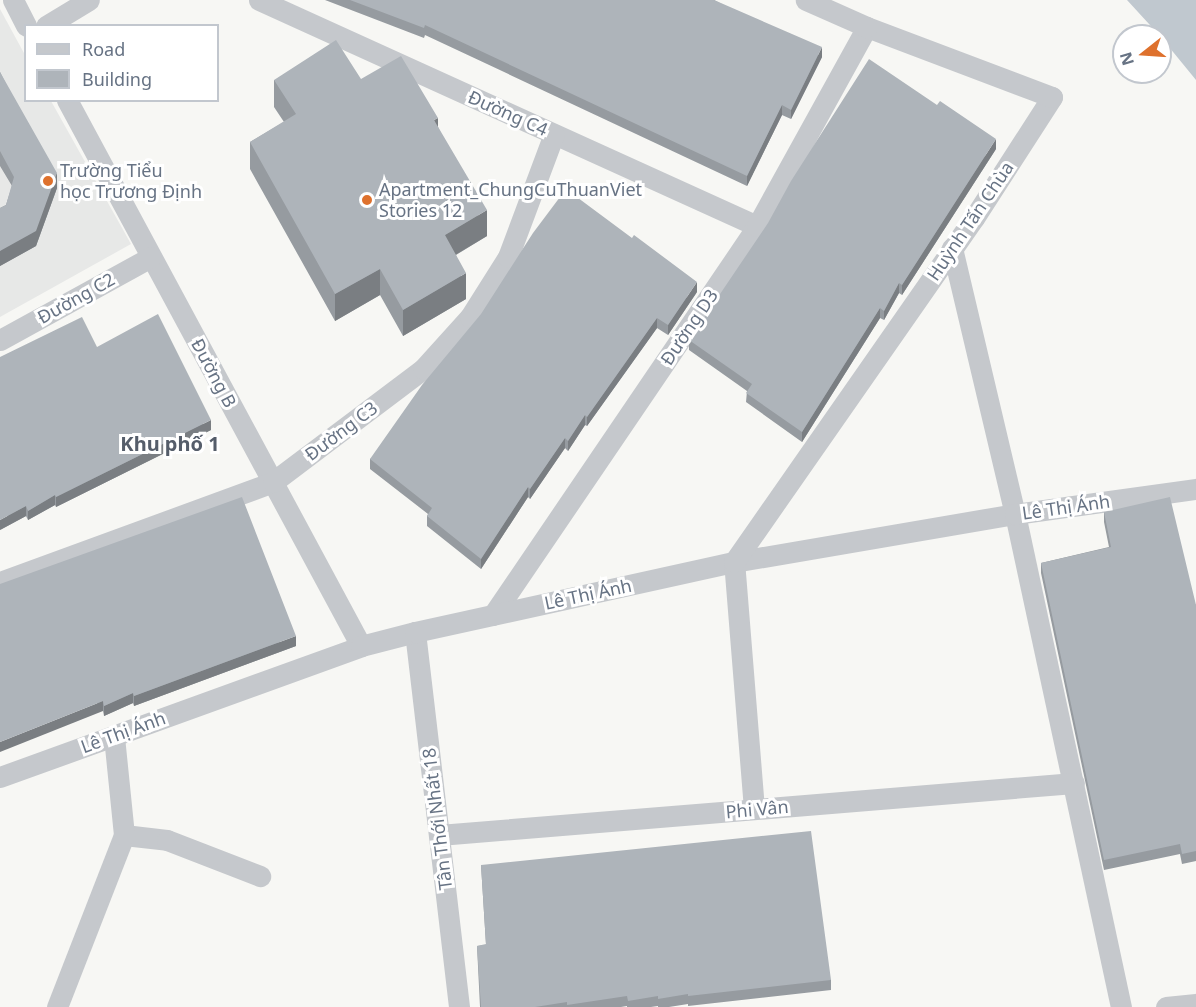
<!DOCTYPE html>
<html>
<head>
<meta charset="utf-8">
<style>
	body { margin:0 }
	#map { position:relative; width:1196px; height:1007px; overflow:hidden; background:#f7f7f4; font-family:"Noto Sans",sans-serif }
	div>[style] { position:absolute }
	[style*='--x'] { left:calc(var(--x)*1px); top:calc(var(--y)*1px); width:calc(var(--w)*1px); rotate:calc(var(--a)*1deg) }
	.built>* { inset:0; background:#e7e8e7 }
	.water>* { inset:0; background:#c0c8cf }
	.minor>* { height:21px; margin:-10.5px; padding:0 10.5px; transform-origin:10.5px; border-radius:10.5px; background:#c5c8cc }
	.wall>* { inset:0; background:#969ba0 }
	.shaded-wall>* { inset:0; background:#7a7e82 }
	.building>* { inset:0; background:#aeb4ba }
	.dots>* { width:16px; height:16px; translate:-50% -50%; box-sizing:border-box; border:3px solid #fff; border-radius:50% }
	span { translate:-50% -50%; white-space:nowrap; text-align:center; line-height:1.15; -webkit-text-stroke:6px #fff; paint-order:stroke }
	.street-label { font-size:18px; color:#677384 }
	.poi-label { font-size:18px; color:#677384 }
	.left { translate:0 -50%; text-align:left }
	.neighbourhood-label { font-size:20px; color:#555d6a; font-weight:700 }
	.legend { position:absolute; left:24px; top:24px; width:195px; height:78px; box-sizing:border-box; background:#fff; border:2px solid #c2c7ce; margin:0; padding:8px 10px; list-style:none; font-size:18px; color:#677384 }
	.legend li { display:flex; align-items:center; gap:12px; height:30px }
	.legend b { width:30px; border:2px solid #c2c7ce }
	.north { position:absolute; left:1112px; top:24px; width:60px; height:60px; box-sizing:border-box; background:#fff; border:2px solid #c2c7ce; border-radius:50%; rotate:253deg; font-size:16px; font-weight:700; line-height:24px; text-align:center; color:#677384 }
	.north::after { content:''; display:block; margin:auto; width:21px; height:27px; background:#de712d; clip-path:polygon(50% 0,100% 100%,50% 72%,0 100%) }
</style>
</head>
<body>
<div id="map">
	<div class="built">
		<i style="clip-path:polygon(0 9px,25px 55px,26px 100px,51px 101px,131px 244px,0 317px)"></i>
	</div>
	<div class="water">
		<i style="clip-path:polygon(1127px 0,1196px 0,1196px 80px,1160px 36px)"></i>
	</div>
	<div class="minor">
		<i style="--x:13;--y:0;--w:29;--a:63"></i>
		<i style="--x:259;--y:0;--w:547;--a:24.41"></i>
		<i style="--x:46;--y:26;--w:50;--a:-31.2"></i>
		<i style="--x:67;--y:100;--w:620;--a:61.7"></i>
		<i style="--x:952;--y:248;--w:273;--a:76.7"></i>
		<i style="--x:1015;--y:514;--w:504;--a:77.87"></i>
		<i style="--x:0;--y:340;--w:172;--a:-28.8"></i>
		<i style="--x:0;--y:582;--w:291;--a:-20.1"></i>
		<i style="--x:273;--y:482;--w:188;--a:-37"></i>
		<i style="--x:423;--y:369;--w:70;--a:-47.9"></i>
		<i style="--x:470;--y:317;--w:71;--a:-57.7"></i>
		<i style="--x:508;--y:257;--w:131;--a:-69.5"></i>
		<i style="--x:493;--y:615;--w:470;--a:-55.8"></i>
		<i style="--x:757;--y:226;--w:227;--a:-61.1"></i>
		<i style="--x:415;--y:632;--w:378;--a:83.3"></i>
		<i style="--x:0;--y:777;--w:384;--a:-19.9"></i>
		<i style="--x:361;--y:646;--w:56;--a:-14.5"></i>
		<i style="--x:415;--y:632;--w:327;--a:-12.4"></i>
		<i style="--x:734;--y:562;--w:285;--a:-9.7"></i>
		<i style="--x:1015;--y:514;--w:183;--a:-7.9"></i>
		<i style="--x:754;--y:809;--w:248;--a:-94.6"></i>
		<i style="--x:734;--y:562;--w:419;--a:-55.1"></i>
		<i style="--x:974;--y:218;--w:144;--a:-57.2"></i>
		<i style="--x:1052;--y:97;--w:198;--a:-159.3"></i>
		<i style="--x:867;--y:27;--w:67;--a:-156.1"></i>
		<i style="--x:124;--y:835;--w:43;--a:6.6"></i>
		<i style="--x:167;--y:840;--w:100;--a:21.2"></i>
		<i style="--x:439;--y:835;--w:637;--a:-4.68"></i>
		<i style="--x:57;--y:1007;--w:185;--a:-68.7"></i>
		<i style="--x:124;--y:835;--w:100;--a:-95.8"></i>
		<i style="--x:1166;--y:1007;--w:30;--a:-6"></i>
	</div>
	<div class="wall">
		<i style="clip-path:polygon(325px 0,714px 0,822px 57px,791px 119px,782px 115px,747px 186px,425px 35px,424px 38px)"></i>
		<i style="clip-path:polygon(0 72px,57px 188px,36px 246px,0 266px,0 208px,6px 205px,12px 186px,0 166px)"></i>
		<i style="clip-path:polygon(361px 79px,438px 127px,487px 236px,456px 255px,466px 299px,403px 336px,380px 295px,335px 321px,250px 169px,250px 142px,284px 122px,274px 107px,274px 80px)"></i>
		<i style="clip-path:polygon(996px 149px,902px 295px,899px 293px,884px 320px,880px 318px,802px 442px,746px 402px,747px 391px,689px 350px,689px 340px)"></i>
		<i style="clip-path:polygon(697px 292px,668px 335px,657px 328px,587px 426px,585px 425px,568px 451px,565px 448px,530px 499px,528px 497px,481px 569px,427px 526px,427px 516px,428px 514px,370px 469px,370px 459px)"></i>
		<i style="clip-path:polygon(97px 347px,211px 430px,56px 507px,55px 505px,28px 520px,26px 516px,0 530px)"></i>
		<i style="clip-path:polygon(1104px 512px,1196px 605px,1196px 861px,1182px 864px,1180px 854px,1104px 870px,1041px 573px,1041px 563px,1109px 547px,1104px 522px)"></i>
		<i style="clip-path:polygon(0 584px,296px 646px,134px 706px,133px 703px,104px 716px,103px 711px)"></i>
		<i style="clip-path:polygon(481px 865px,831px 980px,831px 990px,688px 1006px,688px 1004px,669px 1007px,658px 1007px,658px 1006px,651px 1007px,627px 1007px,627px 1006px,621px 1007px,480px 1007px,477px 946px,486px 945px)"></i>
	</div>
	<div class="shaded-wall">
		<i style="clip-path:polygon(822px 47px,822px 57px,791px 119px,791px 110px)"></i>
		<i style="clip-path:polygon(782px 105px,782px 115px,747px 186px,747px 176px)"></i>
		<i style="clip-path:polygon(438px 118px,438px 144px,434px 120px)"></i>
		<i style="clip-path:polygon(996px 139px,996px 149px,902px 295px,902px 285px)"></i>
		<i style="clip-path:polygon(57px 173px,57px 188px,36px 246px,0 266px,0 251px)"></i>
		<i style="clip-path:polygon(487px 210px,487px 236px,445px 261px,445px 235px)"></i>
		<i style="clip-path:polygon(380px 269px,380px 295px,335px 321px,335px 294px)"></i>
		<i style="clip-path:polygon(466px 273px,466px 299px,403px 336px,403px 310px)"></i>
		<i style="clip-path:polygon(697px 282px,697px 292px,668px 335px,668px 325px)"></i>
		<i style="clip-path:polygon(899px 283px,899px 293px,884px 320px,884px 311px)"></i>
		<i style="clip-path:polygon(880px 308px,880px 318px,802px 442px,802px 432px)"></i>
		<i style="clip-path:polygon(657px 318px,657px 328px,587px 426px,587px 417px)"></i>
		<i style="clip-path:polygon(585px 415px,585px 425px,568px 451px,568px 441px)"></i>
		<i style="clip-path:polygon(211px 420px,211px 430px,56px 507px,56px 497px)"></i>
		<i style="clip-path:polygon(565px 438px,565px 448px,530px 499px,530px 489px)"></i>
		<i style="clip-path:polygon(528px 487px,528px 497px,481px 569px,481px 559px)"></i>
		<i style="clip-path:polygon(55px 495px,55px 505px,28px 520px,28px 511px)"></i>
		<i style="clip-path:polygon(26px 506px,26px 516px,0 530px,0 520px)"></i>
		<i style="clip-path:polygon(296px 636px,296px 646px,134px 706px,134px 696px)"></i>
		<i style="clip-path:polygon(133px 693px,133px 703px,104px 716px,104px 706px)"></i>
		<i style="clip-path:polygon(103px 701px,103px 711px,0 752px,0 742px)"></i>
	</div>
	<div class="building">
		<i style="clip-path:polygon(350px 0,714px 0,822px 47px,791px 110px,782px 105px,747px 176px,425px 25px,424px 28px)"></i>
		<i style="clip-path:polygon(336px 40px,361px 79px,401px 56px,438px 118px,434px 120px,487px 210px,445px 235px,466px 273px,403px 310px,380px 269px,335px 294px,250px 142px,296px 114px,274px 80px)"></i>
		<i style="clip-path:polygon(869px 59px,937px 105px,940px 101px,996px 139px,902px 285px,899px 283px,884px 311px,880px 308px,802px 432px,746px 393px,752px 384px,689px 340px,768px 223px,791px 181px)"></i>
		<i style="clip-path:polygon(0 72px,57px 173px,36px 231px,0 251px,0 208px,6px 205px,14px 177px,0 151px)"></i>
		<i style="clip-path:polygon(566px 189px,632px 238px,634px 235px,697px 282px,668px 325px,657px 318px,587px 417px,585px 415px,568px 441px,565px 438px,530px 489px,528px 487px,481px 559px,427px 516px,432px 508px,370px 459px,422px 385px,481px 314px,533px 233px)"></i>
		<i style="clip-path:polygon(158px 314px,211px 420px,56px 497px,55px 495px,28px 511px,26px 506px,0 520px,0 357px,82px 317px,97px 347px)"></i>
		<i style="clip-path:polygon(242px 497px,296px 636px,134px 696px,133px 693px,104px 706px,103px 701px,0 742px,0 584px)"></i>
		<i style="clip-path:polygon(1170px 497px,1196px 605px,1196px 851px,1182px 854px,1180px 844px,1104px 860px,1041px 563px,1111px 547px,1104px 512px)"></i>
		<i style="clip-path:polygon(811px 831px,831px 980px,688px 996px,688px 994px,658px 999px,658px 996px,628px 1001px,627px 996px,567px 1005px,567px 1002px,535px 1007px,481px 1007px,477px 946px,486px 944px,481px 865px)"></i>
	</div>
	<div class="dots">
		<i style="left:48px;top:181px;background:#de712d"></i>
		<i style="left:367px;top:200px;background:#de712d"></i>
	</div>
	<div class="street-label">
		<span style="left:508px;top:113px;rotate:24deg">Đường C4</span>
		<span style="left:970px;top:221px;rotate:-56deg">Huỳnh Tấn Chùa</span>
		<span style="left:76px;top:298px;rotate:-29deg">Đường C2</span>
		<span style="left:689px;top:327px;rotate:-56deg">Đường D3</span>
		<span style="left:214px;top:373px;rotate:62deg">Đường B</span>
		<span style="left:341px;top:431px;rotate:-37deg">Đường C3</span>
		<span style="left:1066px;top:507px;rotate:-8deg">Lê Thị Ánh</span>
		<span style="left:588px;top:594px;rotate:-12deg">Lê Thị Ánh</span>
		<span style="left:123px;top:732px;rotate:-20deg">Lê Thị Ánh</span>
		<span style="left:757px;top:809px;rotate:-5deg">Phi Vân</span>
		<span style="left:437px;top:819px;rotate:-97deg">Tân Thới Nhất 18</span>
	</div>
	<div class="poi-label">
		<span class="left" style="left:60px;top:181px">Trường Tiểu<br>học Trương Định</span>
		<span class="left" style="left:379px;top:200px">Apartment_ChungCuThuanViet<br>Stories 12</span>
	</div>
	<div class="neighbourhood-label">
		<span style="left:170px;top:443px">Khu phố 1</span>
	</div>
	<ul class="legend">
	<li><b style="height:8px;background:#c5c8cc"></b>Road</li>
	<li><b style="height:16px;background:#aeb4ba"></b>Building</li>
	</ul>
	<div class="north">N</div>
</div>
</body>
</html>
